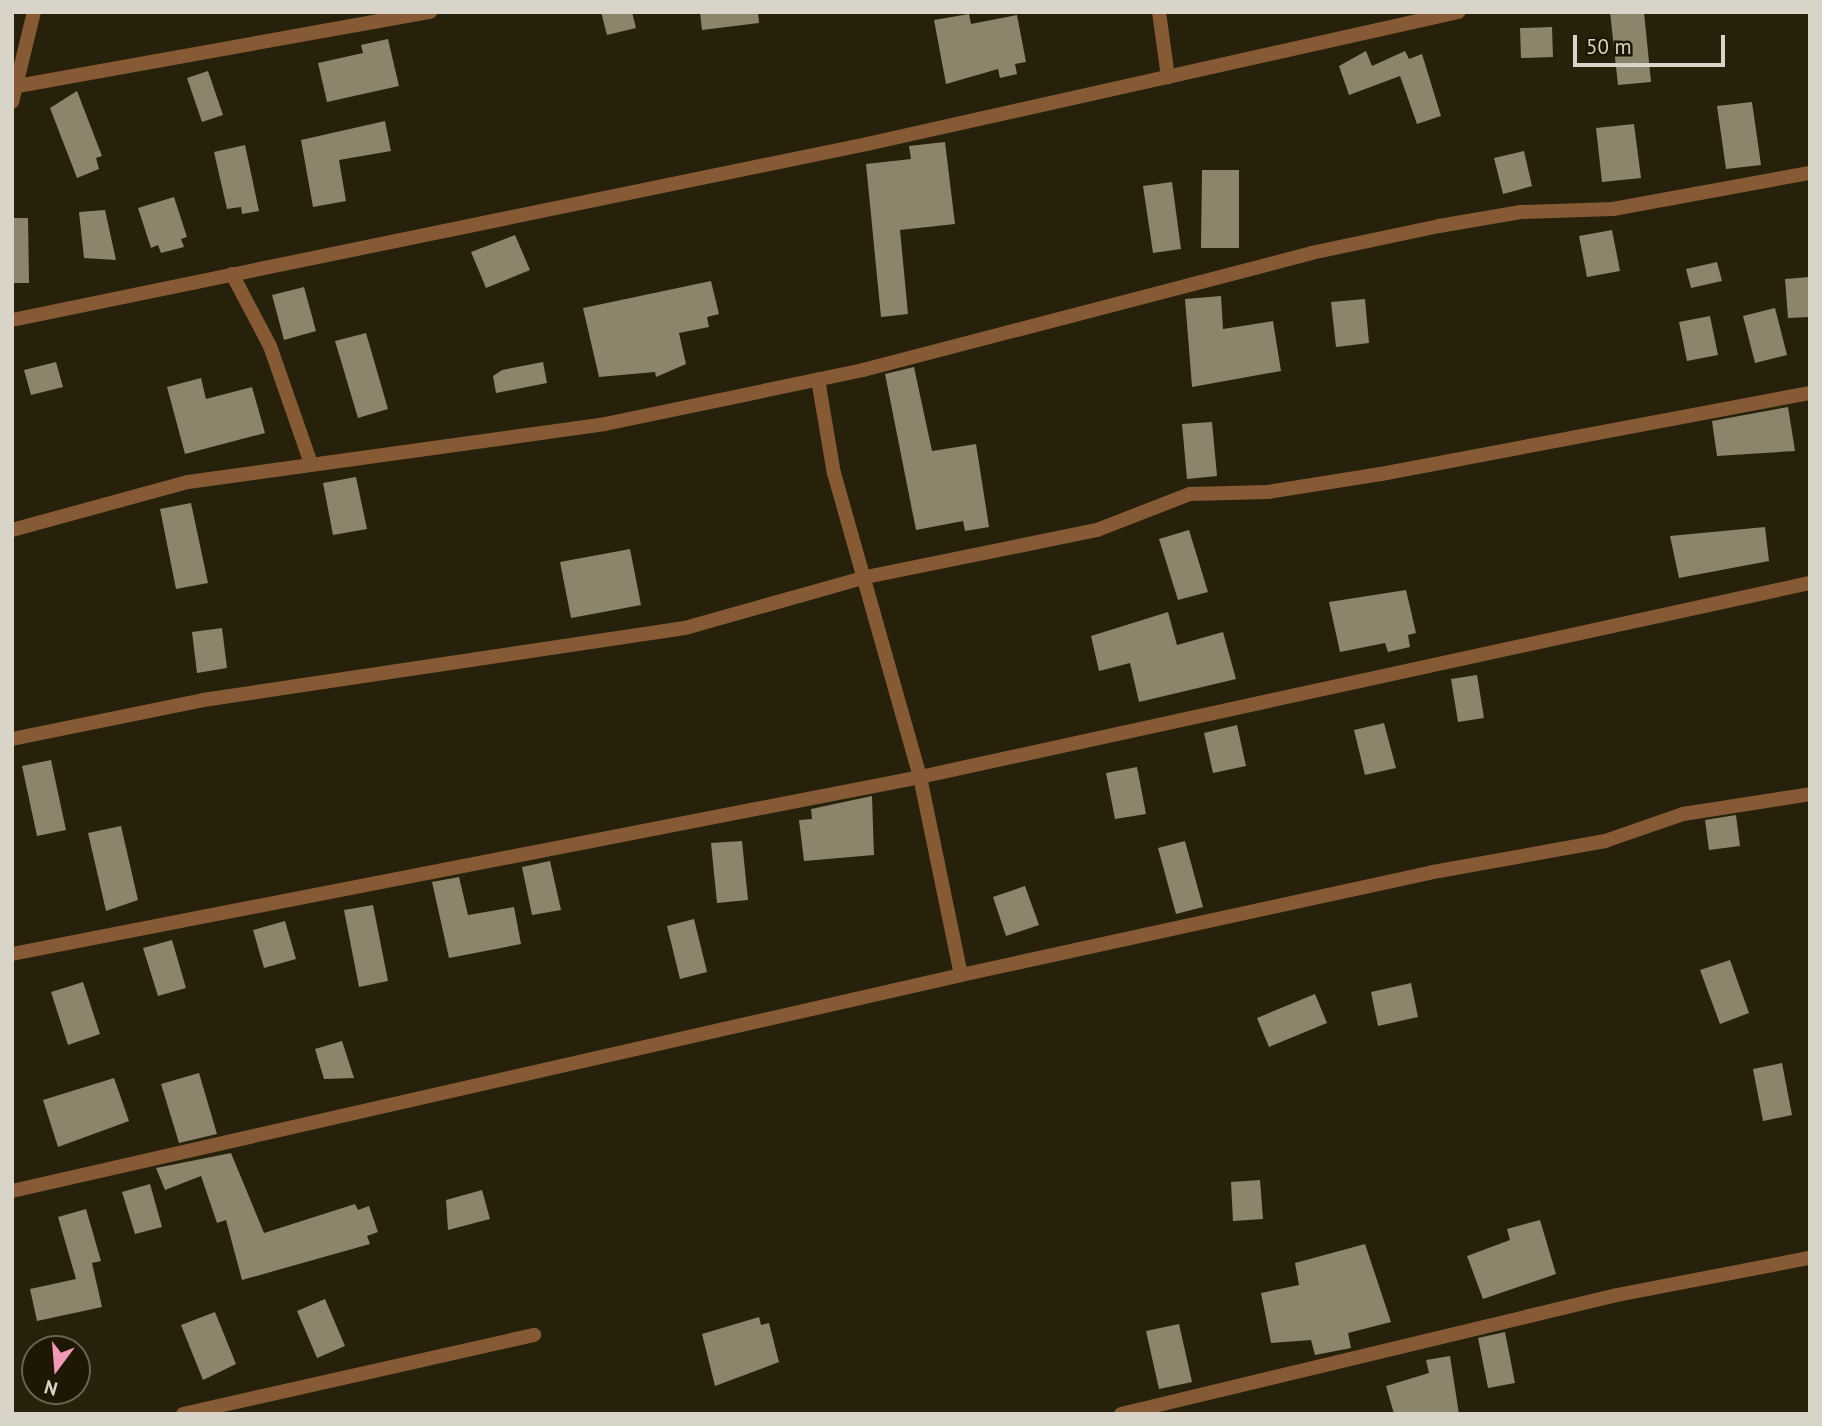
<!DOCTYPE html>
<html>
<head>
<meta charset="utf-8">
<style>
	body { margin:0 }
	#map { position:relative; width:1822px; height:1426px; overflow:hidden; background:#27210b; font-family:"PT Sans",sans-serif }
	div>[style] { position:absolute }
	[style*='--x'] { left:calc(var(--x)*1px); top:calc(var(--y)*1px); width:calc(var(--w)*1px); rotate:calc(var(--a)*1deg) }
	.building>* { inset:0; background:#8c846b }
	.street>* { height:14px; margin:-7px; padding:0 7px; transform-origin:7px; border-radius:7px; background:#865a34 }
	span { translate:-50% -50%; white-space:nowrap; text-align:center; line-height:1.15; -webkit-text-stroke:7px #1e1703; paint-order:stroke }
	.frame { position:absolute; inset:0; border:14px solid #d8d4c7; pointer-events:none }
	.north { position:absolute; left:21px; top:1335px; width:70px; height:70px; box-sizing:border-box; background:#1e1703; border:2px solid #686351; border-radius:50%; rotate:196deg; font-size:19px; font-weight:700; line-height:28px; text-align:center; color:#d8d4c7 }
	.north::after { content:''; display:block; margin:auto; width:24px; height:32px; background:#f09ab5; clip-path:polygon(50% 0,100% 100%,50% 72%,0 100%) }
	.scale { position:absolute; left:1573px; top:35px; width:152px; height:32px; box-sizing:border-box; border:4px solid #d8d4c7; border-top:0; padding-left:9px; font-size:21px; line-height:24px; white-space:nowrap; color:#d8d4c7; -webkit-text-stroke:5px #1e1703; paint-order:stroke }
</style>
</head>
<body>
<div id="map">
	<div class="building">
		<i style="clip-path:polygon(601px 12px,632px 12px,636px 28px,607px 35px)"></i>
		<i style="clip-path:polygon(700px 12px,758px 12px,759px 23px,702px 30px)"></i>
		<i style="clip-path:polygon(1610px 12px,1644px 12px,1651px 82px,1618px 85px)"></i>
		<i style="clip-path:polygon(969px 14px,971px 24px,1017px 15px,1026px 62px,1015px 64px,1017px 74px,1000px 78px,998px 69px,946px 84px,934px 20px)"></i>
		<i style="clip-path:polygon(1552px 27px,1553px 57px,1521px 58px,1520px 28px)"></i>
		<i style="clip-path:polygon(388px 39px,399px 86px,327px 102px,318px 63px,363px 53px,361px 45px)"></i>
		<i style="clip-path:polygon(1366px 51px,1372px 66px,1405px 51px,1409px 59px,1422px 54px,1441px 116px,1417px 124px,1400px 76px,1349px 95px,1339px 66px)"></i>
		<i style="clip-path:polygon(208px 71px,223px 115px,202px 122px,187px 78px)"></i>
		<i style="clip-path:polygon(77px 91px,102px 156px,96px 158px,99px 169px,77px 178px,50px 108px)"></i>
		<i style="clip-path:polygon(1752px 102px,1761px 165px,1726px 169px,1717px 106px)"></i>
		<i style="clip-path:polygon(385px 121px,391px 151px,339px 160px,346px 201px,313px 207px,301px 140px)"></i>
		<i style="clip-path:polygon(1634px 124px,1641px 178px,1602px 182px,1596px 128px)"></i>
		<i style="clip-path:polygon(945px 142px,955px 224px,900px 230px,908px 314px,881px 317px,866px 164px,911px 159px,909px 146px)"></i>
		<i style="clip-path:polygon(245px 145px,259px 211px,242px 214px,241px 207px,227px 209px,214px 152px)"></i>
		<i style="clip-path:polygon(1524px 151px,1532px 186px,1503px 194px,1494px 158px)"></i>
		<i style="clip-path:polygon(1202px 170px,1239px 170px,1239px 248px,1201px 248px)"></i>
		<i style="clip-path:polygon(1172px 182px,1181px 249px,1153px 253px,1143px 186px)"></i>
		<i style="clip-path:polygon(174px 197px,187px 237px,181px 239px,184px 247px,161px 253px,158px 245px,151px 248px,138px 208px)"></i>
		<i style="clip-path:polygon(105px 210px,116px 260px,84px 258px,79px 212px)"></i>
		<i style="clip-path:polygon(12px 218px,28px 218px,29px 283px,12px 283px)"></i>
		<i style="clip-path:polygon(1612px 230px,1620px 271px,1587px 277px,1579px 236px)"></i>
		<i style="clip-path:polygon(515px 235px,530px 270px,486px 288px,471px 252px)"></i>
		<i style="clip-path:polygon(1717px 262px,1722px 281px,1691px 288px,1686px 269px)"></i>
		<i style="clip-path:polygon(1810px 277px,1810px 317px,1788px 318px,1785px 279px)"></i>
		<i style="clip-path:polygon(711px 281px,719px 314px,707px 317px,709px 327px,679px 333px,686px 364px,656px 377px,655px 372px,599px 377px,583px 308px)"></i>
		<i style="clip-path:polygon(304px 287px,316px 331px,284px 340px,272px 295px)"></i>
		<i style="clip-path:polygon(1221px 296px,1223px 329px,1273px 321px,1281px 371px,1192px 387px,1185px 299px)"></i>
		<i style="clip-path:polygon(1365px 299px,1369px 343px,1336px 347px,1331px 302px)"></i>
		<i style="clip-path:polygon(1775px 308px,1787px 355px,1755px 363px,1743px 316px)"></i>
		<i style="clip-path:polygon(1710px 316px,1718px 355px,1687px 361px,1679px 322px)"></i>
		<i style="clip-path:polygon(366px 333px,388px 409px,358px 418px,335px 341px)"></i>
		<i style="clip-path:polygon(56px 362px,63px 387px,31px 395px,24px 370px)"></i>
		<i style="clip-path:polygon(543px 362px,547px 383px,496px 393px,493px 376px,502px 370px)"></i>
		<i style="clip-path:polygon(914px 367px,932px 451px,976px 444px,989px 527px,965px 531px,963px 521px,916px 530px,885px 374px)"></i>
		<i style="clip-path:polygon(201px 378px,206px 399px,252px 387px,265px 433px,185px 454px,167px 387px)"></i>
		<i style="clip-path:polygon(1788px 407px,1795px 451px,1717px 456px,1712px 421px)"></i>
		<i style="clip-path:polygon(1212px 422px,1217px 476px,1187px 479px,1182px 424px)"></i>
		<i style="clip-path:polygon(356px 477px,367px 529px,333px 535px,323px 483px)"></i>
		<i style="clip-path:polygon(191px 503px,208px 583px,176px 589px,160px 509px)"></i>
		<i style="clip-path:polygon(1765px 527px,1769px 561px,1679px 578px,1670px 536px)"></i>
		<i style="clip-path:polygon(1189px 530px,1208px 592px,1178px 600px,1159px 539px)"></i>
		<i style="clip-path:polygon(630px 549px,641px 605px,571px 618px,560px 562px)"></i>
		<i style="clip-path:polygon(1406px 590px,1416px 633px,1408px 635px,1410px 647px,1388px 652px,1385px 643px,1340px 652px,1329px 602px)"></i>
		<i style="clip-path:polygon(1168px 612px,1177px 645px,1223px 632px,1236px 679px,1139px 702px,1130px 663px,1099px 671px,1091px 636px)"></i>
		<i style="clip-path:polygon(222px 628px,227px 668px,197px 673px,192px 632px)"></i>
		<i style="clip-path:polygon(1477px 675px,1484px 718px,1458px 722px,1451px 679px)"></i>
		<i style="clip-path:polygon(1384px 723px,1396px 768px,1365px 775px,1354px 730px)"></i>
		<i style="clip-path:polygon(1237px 725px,1246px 766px,1213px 773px,1204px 733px)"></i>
		<i style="clip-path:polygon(51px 760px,66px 830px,37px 836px,22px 766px)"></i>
		<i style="clip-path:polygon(1137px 767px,1146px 814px,1115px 819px,1106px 773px)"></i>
		<i style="clip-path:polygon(872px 796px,874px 855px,804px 861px,799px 820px,812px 819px,811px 809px)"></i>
		<i style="clip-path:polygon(1736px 815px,1740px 846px,1709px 850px,1705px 820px)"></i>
		<i style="clip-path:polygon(121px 826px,138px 900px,106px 911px,88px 833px)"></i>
		<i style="clip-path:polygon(742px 841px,748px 900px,717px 903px,711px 843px)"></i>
		<i style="clip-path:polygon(1185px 841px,1203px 907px,1176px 914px,1158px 848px)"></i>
		<i style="clip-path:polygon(550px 861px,561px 910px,532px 915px,522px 867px)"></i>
		<i style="clip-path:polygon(459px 877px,468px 915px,514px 907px,521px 944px,449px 958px,432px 882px)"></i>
		<i style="clip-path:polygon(1025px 886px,1039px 925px,1006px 936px,993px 897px)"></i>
		<i style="clip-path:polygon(373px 905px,388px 981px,359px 987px,344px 910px)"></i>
		<i style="clip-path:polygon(694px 919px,707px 972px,680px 979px,667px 926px)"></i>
		<i style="clip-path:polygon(285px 921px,296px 959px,264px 968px,253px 930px)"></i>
		<i style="clip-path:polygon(172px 940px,186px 988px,158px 996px,143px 948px)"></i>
		<i style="clip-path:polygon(1730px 960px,1749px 1013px,1720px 1024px,1700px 970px)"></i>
		<i style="clip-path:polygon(83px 982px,100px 1034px,68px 1045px,51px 992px)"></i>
		<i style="clip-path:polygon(1411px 983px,1418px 1017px,1378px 1026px,1371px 992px)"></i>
		<i style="clip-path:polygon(1315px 994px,1327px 1023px,1269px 1047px,1257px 1018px)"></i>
		<i style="clip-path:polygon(342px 1041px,354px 1078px,324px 1079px,315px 1049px)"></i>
		<i style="clip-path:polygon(1782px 1063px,1792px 1115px,1763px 1121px,1753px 1069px)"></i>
		<i style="clip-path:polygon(199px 1073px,217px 1134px,179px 1143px,161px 1084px)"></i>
		<i style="clip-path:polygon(114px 1078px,129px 1121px,58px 1147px,43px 1100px)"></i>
		<i style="clip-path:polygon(231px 1153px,264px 1233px,355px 1204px,358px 1210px,369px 1206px,378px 1232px,367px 1236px,370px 1244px,242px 1280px,226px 1220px,217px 1223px,201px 1176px,165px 1190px,156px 1168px)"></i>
		<i style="clip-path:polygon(1260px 1180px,1263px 1219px,1233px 1221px,1231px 1182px)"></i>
		<i style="clip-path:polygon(150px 1184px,162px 1227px,135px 1234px,122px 1192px)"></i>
		<i style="clip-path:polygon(482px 1190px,490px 1219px,448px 1230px,446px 1200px)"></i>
		<i style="clip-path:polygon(86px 1209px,101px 1261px,92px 1263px,102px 1307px,37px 1321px,30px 1289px,76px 1279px,58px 1217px)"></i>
		<i style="clip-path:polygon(1540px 1220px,1556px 1274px,1483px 1299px,1467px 1256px,1510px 1240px,1507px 1229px)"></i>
		<i style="clip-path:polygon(1365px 1244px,1391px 1322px,1348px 1333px,1351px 1348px,1315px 1355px,1311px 1340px,1271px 1343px,1261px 1293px,1299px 1285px,1295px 1263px)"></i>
		<i style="clip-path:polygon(325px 1299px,345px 1346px,317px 1358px,297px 1311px)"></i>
		<i style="clip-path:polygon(215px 1312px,236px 1364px,203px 1380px,181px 1325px)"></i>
		<i style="clip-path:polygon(759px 1317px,761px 1325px,769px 1323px,779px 1362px,715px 1386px,702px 1334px)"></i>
		<i style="clip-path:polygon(1179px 1324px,1192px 1382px,1159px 1389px,1146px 1331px)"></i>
		<i style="clip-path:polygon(1505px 1332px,1515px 1383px,1488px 1388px,1478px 1338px)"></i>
		<i style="clip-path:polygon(1450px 1356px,1459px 1414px,1394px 1414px,1386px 1386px,1429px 1373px,1426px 1360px)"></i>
	</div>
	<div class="street">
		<i style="--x:1159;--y:12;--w:66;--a:82.1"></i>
		<i style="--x:12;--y:87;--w:425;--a:-10.2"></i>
		<i style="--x:12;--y:102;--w:93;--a:-76.3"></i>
		<i style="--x:232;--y:274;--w:81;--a:62.2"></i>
		<i style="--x:270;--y:346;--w:125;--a:70.8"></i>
		<i style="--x:12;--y:320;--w:873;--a:-11.63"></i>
		<i style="--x:867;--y:144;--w:606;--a:-12.59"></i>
		<i style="--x:12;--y:530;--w:182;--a:-15.3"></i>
		<i style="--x:188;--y:482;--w:421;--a:-7.9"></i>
		<i style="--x:605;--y:424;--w:264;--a:-11.8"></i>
		<i style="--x:863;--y:370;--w:463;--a:-14.6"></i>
		<i style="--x:1311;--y:253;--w:131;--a:-11.9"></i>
		<i style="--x:1439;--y:226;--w:83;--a:-9.7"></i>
		<i style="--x:1521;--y:212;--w:92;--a:-1.9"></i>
		<i style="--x:1613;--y:209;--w:200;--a:-10.4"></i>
		<i style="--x:12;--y:739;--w:195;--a:-11.5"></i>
		<i style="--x:203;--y:700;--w:487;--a:-8.5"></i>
		<i style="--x:685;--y:628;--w:188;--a:-15.7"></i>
		<i style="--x:866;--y:577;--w:236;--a:-11.5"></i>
		<i style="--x:1097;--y:530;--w:100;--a:-21.2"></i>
		<i style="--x:1190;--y:494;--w:78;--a:-1.5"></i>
		<i style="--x:1268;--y:492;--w:114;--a:-9.1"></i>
		<i style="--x:1381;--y:474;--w:437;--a:-10.7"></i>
		<i style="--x:12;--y:954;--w:925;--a:-11.03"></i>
		<i style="--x:920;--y:777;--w:315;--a:-105.8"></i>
		<i style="--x:834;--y:474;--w:96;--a:-99.6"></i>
		<i style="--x:961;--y:975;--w:202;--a:-101.7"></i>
		<i style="--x:920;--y:777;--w:911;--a:-12.3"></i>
		<i style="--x:12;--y:1191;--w:973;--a:-12.82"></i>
		<i style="--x:961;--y:975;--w:483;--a:-12.3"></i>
		<i style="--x:1433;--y:872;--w:175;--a:-10.2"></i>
		<i style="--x:1605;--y:841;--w:83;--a:-19.1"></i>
		<i style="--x:1683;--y:814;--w:129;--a:-8.9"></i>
		<i style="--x:183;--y:1414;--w:360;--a:-12.7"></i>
		<i style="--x:1121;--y:1414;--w:510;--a:-13.49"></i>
		<i style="--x:1617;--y:1295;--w:197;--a:-10.9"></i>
	</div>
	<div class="frame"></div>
	<div class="north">N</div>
	<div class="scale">50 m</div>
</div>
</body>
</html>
